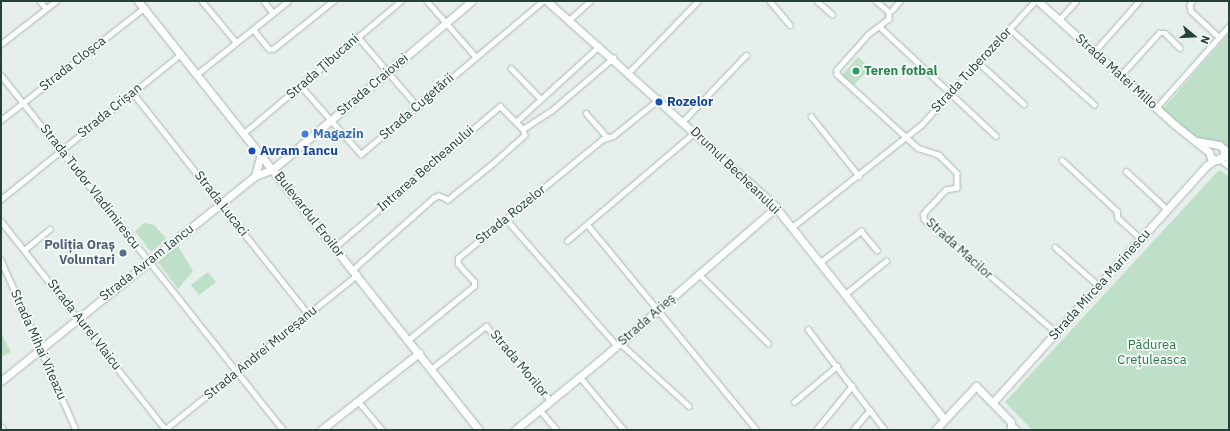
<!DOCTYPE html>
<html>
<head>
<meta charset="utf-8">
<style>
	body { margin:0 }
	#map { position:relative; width:1230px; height:431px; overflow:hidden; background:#e6efeb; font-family:"IBM Plex Sans",sans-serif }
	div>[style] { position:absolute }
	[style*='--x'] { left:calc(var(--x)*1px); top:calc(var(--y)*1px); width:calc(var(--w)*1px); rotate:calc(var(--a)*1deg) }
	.green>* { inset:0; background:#bfe0c8 }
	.roads { filter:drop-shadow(0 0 1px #a8b8b2) drop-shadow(0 0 1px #a8b8b2) }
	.street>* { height:4.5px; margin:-2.25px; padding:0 2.25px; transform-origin:2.25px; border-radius:2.25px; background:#fff }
	.secondary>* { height:7px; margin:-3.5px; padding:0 3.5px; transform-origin:3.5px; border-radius:3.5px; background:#fff }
	.dots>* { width:11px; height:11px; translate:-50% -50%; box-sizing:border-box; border:2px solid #f7fbf9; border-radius:50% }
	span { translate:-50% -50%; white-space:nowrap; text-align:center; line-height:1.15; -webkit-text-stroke:3.5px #f7fbf9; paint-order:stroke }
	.street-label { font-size:13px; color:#24423a }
	.leisure-label { font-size:13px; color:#27864d; font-weight:700 }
	.left { translate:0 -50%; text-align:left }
	.transit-label { font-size:13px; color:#164399; font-weight:700 }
	.shop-label { font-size:13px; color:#366cbe; font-weight:700 }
	.service-label { font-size:13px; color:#4e5e75; font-weight:700 }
	.right { translate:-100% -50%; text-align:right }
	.park-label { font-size:13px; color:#2d7a4b }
	.frame { position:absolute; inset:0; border:2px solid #24423a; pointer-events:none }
	.north { position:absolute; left:1174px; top:16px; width:40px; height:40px; -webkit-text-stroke:3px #f7fbf9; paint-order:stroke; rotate:108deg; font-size:11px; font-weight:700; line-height:16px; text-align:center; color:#24423a }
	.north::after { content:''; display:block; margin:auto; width:14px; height:18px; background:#24423a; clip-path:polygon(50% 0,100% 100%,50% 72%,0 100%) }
</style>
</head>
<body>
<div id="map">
	<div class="green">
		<i style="clip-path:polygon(1229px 33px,1229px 157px,1227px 149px,1190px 134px,1162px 110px)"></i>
		<i style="clip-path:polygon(858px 57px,870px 68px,854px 85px,842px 75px)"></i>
		<i style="clip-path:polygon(1219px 170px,1229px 176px,1229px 430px,1032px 430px,1005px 402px)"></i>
		<i style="clip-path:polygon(144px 223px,154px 225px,167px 239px,151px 252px,135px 231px)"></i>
		<i style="clip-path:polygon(178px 246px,193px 271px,178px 289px,158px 262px)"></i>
		<i style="clip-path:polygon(208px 272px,216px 282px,199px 295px,191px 285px)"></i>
		<i style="clip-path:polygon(1px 333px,11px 352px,1px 357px)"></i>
	</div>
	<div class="roads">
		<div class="street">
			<i style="--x:40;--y:1;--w:9;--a:49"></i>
			<i style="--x:202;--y:1;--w:53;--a:50.3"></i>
			<i style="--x:264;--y:1;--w:15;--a:53"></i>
			<i style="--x:427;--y:1;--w:74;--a:48.8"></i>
			<i style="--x:770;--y:1;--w:31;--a:50"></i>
			<i style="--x:817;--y:1;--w:20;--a:41"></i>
			<i style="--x:876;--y:1;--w:17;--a:40"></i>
			<i style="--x:889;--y:12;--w:7;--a:90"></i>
			<i style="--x:889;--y:19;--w:26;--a:143"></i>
			<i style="--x:868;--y:35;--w:47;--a:131.5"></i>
			<i style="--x:837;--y:70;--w:4;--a:90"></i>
			<i style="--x:837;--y:74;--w:110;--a:42.4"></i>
			<i style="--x:918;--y:148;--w:22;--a:18"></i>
			<i style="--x:939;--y:155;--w:25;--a:45"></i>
			<i style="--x:957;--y:173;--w:15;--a:90"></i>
			<i style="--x:957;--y:188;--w:11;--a:170"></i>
			<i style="--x:946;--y:190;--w:33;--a:133"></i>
			<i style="--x:924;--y:214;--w:5;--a:90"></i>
			<i style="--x:924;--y:219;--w:175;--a:40.6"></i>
			<i style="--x:1193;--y:1;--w:5;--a:127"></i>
			<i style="--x:1190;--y:5;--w:6;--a:81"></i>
			<i style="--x:1191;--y:11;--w:38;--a:43"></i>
			<i style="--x:892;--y:10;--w:12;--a:-48"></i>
			<i style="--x:569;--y:20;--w:28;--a:-42"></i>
			<i style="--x:1059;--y:20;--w:25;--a:-48"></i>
			<i style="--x:880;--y:27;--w:159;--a:43.2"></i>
			<i style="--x:253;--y:29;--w:26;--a:51"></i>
			<i style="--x:269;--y:49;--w:4;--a:0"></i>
			<i style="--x:273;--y:49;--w:77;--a:-38.7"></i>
			<i style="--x:1010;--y:29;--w:113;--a:41.8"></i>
			<i style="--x:358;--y:37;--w:92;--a:49.4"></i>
			<i style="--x:1;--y:44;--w:70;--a:-38"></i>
			<i style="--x:1094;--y:52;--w:68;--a:-48.6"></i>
			<i style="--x:979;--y:63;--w:61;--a:42.3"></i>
			<i style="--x:511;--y:68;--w:42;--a:46"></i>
			<i style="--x:629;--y:72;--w:99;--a:-45.8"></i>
			<i style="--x:197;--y:74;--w:117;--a:-38.7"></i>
			<i style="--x:1;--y:75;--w:453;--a:51.5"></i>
			<i style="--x:1120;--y:76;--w:58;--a:-47.8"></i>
			<i style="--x:1159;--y:33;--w:6;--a:0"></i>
			<i style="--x:1165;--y:33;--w:21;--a:45"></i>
			<i style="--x:301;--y:86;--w:91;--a:48.6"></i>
			<i style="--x:361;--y:154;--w:238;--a:-40.1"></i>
			<i style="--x:133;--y:93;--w:283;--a:51.6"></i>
			<i style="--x:1156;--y:108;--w:110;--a:-48.3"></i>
			<i style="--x:586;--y:113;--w:33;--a:49"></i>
			<i style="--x:811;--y:116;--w:77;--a:51.3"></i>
			<i style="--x:1;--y:120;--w:182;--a:-38.1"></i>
			<i style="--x:517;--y:121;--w:111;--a:-42.4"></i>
			<i style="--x:683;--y:121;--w:91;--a:-46.3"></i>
			<i style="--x:523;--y:129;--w:33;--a:-33"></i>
			<i style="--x:551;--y:111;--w:82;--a:-40.5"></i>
			<i style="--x:244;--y:133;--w:205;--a:-40.1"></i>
			<i style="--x:1224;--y:153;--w:9;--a:58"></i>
			<i style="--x:1219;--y:159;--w:12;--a:35"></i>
			<i style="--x:1062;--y:160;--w:75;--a:42.8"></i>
			<i style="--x:1117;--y:211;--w:7;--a:82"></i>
			<i style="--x:1118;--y:218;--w:31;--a:42"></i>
			<i style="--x:1126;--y:171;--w:57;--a:42.9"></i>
			<i style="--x:1;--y:199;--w:231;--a:-38.9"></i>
			<i style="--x:506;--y:219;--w:169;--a:48.8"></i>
			<i style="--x:1;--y:221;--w:265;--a:51.7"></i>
			<i style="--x:587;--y:224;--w:267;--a:50.5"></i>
			<i style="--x:791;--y:228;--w:166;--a:-38.4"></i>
			<i style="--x:921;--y:125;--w:168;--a:-47.4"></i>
			<i style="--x:567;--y:241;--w:168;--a:-40.4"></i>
			<i style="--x:335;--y:247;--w:217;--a:-40.5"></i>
			<i style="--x:500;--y:106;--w:33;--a:45"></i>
			<i style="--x:523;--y:129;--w:6;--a:72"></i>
			<i style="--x:525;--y:135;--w:42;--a:137.9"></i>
			<i style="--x:494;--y:163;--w:59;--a:141.2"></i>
			<i style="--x:448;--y:200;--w:10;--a:-156"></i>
			<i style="--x:439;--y:196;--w:5;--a:158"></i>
			<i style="--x:434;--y:198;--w:108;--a:138.4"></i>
			<i style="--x:1055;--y:247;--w:59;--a:41.6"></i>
			<i style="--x:24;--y:250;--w:33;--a:-39"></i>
			<i style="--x:1;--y:260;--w:186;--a:66.2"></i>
			<i style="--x:819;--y:263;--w:53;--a:-37.3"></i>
			<i style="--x:861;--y:231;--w:25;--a:50"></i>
			<i style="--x:699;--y:274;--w:98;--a:45"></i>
			<i style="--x:844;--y:295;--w:54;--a:-39"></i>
			<i style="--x:808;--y:329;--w:127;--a:52.7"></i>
			<i style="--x:408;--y:340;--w:85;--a:-39.3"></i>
			<i style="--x:474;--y:286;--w:4;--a:-90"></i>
			<i style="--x:474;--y:282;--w:24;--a:-132"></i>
			<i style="--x:458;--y:264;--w:6;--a:-90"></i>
			<i style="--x:458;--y:258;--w:188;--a:-39.4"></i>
			<i style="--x:603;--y:139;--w:10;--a:-17"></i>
			<i style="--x:613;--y:136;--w:59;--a:-38.8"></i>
			<i style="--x:620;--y:343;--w:93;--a:42.4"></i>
			<i style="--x:431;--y:369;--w:70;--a:-38"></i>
			<i style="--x:486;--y:326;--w:99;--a:49.1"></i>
			<i style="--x:580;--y:377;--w:69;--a:50.3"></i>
			<i style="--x:358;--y:401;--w:38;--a:50"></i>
			<i style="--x:794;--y:402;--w:56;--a:-39.9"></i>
			<i style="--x:540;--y:410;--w:26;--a:50"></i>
			<i style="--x:1013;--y:426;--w:6;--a:39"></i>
			<i style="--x:164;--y:430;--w:248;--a:-38.8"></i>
			<i style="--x:816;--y:430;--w:57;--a:-50.7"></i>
			<i style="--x:853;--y:430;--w:26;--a:-50"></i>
		</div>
		<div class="secondary">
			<i style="--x:138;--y:1;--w:548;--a:51.52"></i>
			<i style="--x:547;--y:1;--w:304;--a:41.9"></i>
			<i style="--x:773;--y:204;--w:275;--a:51.5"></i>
			<i style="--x:1038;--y:1;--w:185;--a:42.1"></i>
			<i style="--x:1175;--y:125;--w:43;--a:38.5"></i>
			<i style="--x:1209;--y:152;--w:6;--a:72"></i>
			<i style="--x:1211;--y:158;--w:6;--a:18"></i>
			<i style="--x:1217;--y:160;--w:9;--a:-36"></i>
			<i style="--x:1224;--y:155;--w:6;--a:-90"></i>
			<i style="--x:1224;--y:149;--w:6;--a:-141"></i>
			<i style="--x:1219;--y:145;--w:23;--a:-170"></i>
			<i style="--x:255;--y:176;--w:23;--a:-75"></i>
			<i style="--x:1;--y:381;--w:326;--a:-38.9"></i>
			<i style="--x:255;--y:176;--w:19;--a:-21"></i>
			<i style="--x:273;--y:169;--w:260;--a:-40.2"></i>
			<i style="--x:993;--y:402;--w:318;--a:-47.9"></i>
			<i style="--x:1206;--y:166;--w:11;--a:-34"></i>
			<i style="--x:1;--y:428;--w:2;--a:63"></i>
			<i style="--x:321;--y:430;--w:125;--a:-38.2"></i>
			<i style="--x:515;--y:430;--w:109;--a:-39.4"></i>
			<i style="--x:599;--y:361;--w:235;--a:-41"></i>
			<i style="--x:935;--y:430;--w:60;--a:-47"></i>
			<i style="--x:976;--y:386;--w:50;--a:45.8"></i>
			<i style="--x:1011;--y:422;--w:8;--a:90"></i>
		</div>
	</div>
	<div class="dots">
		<i style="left:856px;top:71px;background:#2e9e5b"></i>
		<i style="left:659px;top:102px;background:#1a4fb4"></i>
		<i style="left:305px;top:134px;background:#3f7fe0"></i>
		<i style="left:252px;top:151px;background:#1a4fb4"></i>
		<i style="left:123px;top:253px;background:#5c6f8a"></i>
	</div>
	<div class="street-label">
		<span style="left:73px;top:64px;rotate:-38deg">Strada Cloșca</span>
		<span style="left:323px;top:67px;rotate:-41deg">Strada Țibucani</span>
		<span style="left:972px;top:70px;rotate:-47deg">Strada Tuberozelor</span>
		<span style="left:1116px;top:72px;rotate:42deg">Strada Matei Millo</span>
		<span style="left:373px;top:85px;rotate:-40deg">Strada Craiovei</span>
		<span style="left:417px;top:107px;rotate:-41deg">Strada Cugetării</span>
		<span style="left:110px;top:111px;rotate:-39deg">Strada Crișan</span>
		<span style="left:426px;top:169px;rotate:-41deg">Intrarea Becheanului</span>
		<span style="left:735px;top:171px;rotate:44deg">Drumul Becheanului</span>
		<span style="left:90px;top:187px;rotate:52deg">Strada Tudor Vladimirescu</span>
		<span style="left:221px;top:204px;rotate:52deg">Strada Lucaci</span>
		<span style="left:309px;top:215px;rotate:52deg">Bulevardul Eroilor</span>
		<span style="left:511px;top:215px;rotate:-39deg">Strada Rozelor</span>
		<span style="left:959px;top:249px;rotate:42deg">Strada Macilor</span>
		<span style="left:147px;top:263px;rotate:-38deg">Strada Avram Iancu</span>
		<span style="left:1100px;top:285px;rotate:-48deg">Strada Mircea Marinescu</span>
		<span style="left:647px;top:320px;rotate:-41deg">Strada Arieș</span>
		<span style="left:84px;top:325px;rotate:52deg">Strada Aurel Vlaicu</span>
		<span style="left:38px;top:345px;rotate:66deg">Strada Mihai Viteazu</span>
		<span style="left:261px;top:353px;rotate:-39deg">Strada Andrei Mureșanu</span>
		<span style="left:519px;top:364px;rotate:50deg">Strada Morilor</span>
	</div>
	<div class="leisure-label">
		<span class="left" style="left:864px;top:71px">Teren fotbal</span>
	</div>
	<div class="transit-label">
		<span class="left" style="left:667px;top:102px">Rozelor</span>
		<span class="left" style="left:260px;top:151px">Avram Iancu</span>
	</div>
	<div class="shop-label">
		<span class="left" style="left:313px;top:134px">Magazin</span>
	</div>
	<div class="service-label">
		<span class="right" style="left:115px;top:253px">Poliția Oraș<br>Voluntari</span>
	</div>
	<div class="park-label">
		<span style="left:1152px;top:353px">Pădurea<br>Crețuleasca</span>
	</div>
	<div class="frame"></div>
	<div class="north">N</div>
</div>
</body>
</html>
